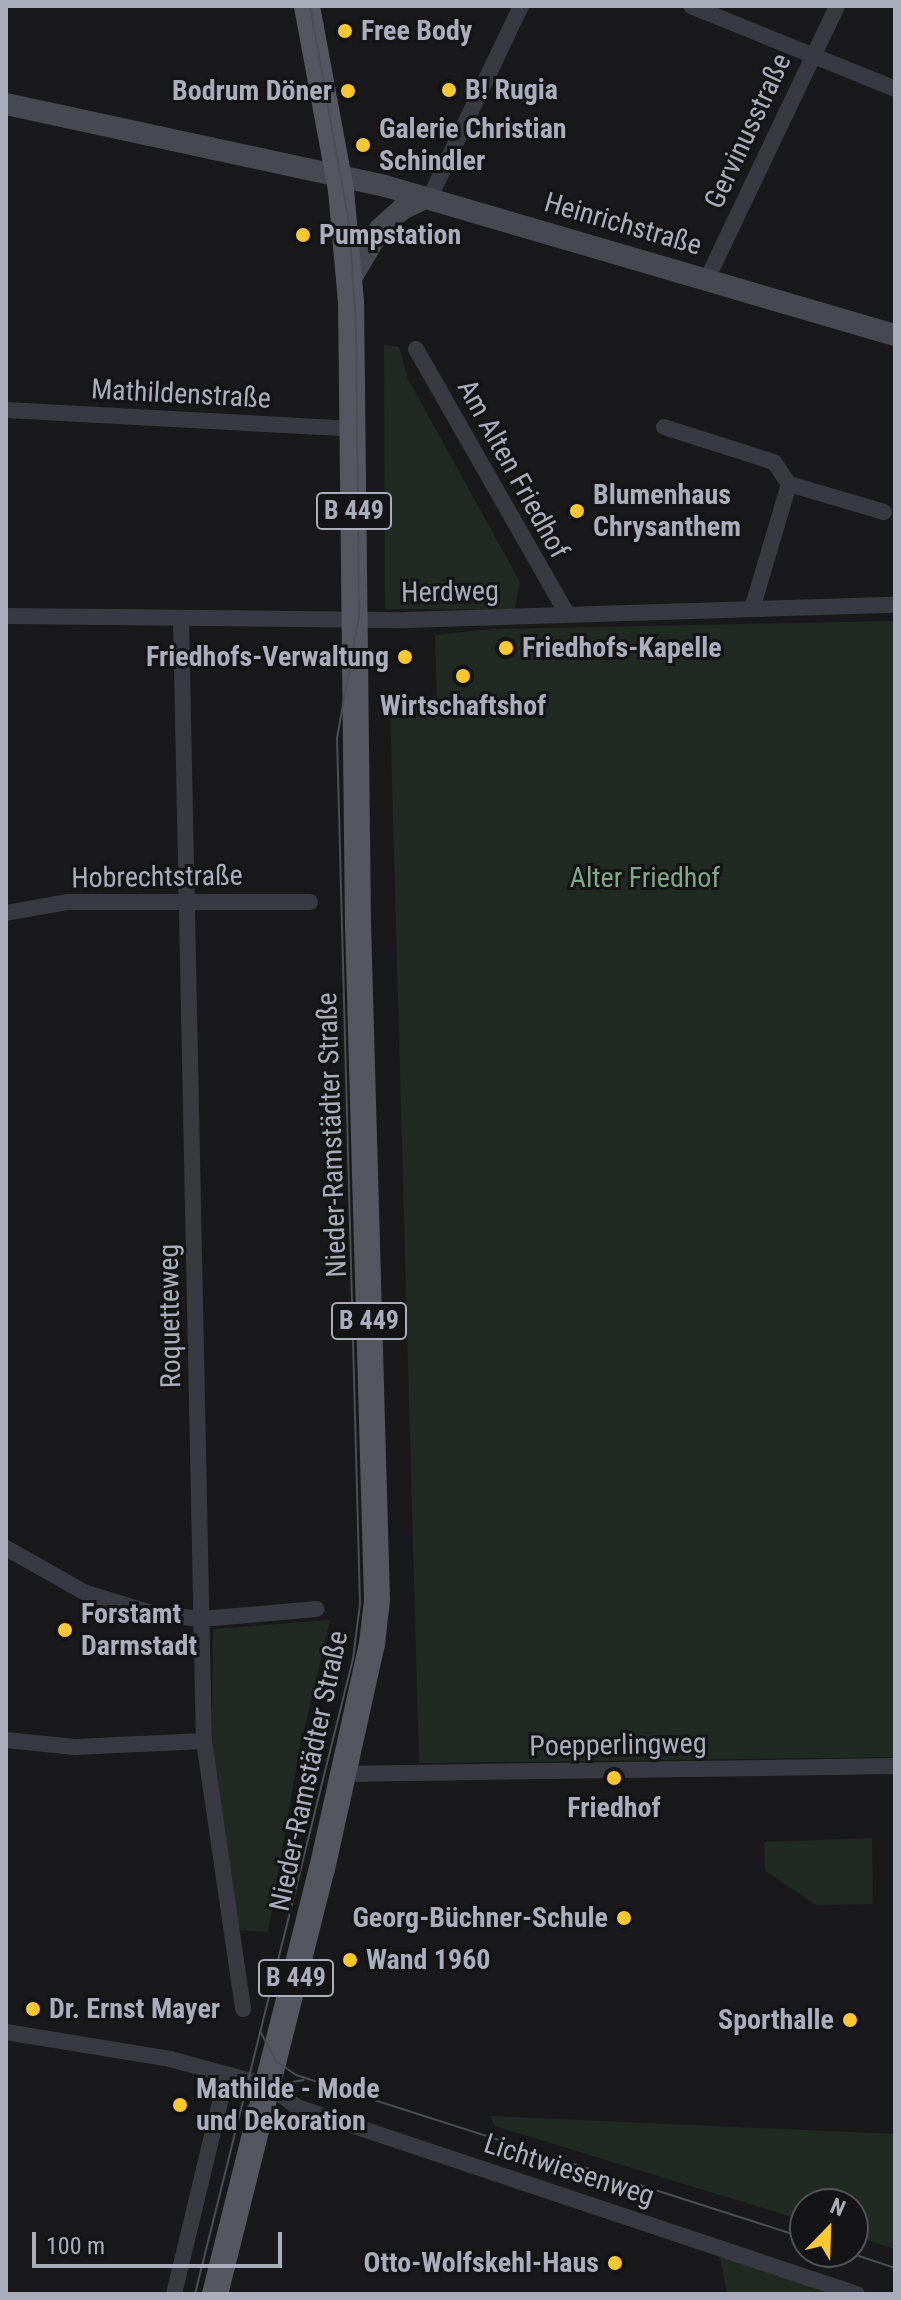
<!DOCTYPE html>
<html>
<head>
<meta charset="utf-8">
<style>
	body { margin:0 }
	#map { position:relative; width:901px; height:2300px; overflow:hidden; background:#19191b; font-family:"Roboto Condensed",sans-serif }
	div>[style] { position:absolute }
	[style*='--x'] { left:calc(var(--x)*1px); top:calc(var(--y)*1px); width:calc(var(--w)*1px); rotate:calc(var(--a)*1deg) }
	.green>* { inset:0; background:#202a22 }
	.street>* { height:16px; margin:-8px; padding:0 8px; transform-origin:8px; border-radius:8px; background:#393a41 }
	.secondary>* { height:22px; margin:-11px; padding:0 11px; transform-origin:11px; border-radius:11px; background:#474951 }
	.primary>* { height:26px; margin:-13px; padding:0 13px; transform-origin:13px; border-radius:13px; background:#555760 }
	.tram>* { height:2px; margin:-1px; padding:0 1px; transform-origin:1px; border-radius:1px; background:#4c4e56 }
	.dots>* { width:22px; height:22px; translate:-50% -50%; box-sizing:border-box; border:4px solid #141416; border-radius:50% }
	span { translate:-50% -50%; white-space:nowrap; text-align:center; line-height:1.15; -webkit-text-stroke:6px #141416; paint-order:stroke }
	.shield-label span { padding:2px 6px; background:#141416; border:2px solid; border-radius:6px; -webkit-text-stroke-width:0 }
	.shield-label { font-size:26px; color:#aaaebc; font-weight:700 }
	.poi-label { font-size:28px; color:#aaaebc; font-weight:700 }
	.left { translate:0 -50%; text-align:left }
	.right { translate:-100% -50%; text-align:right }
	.street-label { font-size:28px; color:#aaaebc }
	.park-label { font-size:28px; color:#80a886 }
	.frame { position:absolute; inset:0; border:8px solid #aaaebc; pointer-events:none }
	.north { position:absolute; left:789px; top:2188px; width:80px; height:80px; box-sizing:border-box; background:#141416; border:2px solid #505258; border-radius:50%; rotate:23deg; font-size:22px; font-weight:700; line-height:32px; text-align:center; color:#aaaebc }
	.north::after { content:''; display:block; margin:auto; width:28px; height:36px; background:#fec72e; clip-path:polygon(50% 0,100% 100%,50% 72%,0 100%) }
	.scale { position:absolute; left:32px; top:2232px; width:250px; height:36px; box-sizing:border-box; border:4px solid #aaaebc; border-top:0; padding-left:10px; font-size:24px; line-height:28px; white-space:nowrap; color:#aaaebc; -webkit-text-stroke:6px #141416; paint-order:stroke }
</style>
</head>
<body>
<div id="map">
	<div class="green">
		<i style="clip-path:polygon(384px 345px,399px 347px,408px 379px,520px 582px,515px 609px,385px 609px)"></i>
		<i style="clip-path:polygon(895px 621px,895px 1757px,419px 1763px,390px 708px,437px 707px,435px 635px,493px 629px)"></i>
		<i style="clip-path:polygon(330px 1620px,298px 1756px,268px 1932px,234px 1930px,212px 1740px,213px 1629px)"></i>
		<i style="clip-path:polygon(872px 1838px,873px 1904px,816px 1905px,765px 1871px,764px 1842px)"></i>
		<i style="clip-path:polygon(490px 2116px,895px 2134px,895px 2249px,853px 2236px,853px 2204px,805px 2204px,805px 2221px,495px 2126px)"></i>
		<i style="clip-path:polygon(719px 2252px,842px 2294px,727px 2294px)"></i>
	</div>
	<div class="street">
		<i style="--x:691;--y:6;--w:220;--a:22.1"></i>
		<i style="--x:429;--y:199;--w:214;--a:-64.5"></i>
		<i style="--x:707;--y:279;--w:302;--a:-64.5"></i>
		<i style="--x:416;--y:349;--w:303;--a:60.3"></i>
		<i style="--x:6;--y:410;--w:349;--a:3.1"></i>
		<i style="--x:664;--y:427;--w:115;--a:17.7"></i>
		<i style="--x:774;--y:462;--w:27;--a:56"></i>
		<i style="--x:789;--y:484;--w:99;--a:16.4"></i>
		<i style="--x:752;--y:609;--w:130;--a:-73.5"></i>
		<i style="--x:6;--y:616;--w:400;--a:0.6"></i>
		<i style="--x:406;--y:620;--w:489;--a:-1.8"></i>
		<i style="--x:181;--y:619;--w:1122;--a:88.83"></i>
		<i style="--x:204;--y:1741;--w:271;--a:81.7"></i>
		<i style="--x:6;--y:913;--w:62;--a:-10.2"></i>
		<i style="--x:67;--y:902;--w:243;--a:0"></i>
		<i style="--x:6;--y:1548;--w:92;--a:29.4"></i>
		<i style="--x:86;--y:1593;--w:72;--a:16.9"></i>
		<i style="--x:155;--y:1614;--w:47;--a:6.1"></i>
		<i style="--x:202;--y:1619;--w:115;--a:-5"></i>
		<i style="--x:6;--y:1740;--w:69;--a:5.8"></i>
		<i style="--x:75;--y:1747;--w:129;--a:-2.7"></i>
		<i style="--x:342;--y:1774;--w:553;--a:-0.83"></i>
		<i style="--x:6;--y:2032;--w:166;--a:9.3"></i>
		<i style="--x:170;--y:2059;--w:104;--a:15.1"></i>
		<i style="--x:270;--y:2086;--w:34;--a:38"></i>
		<i style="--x:297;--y:2107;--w:590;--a:18.47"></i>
		<i style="--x:174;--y:2294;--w:226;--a:-76.5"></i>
	</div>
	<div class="secondary">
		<i style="--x:6;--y:104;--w:388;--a:12.2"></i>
		<i style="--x:385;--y:186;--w:531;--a:16.29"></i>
		<i style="--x:350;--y:280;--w:59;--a:-59.5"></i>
		<i style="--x:380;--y:229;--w:30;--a:-42"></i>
		<i style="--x:402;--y:209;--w:25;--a:-26"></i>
	</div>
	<div class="primary">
		<i style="--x:215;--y:2294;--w:438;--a:-75.9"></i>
		<i style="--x:322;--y:1869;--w:230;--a:-77.5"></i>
		<i style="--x:372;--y:1644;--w:44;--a:-83.5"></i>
		<i style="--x:377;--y:1600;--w:674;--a:-91.61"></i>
		<i style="--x:358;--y:926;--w:624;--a:-90.64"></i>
		<i style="--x:351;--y:302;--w:112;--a:-95.1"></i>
		<i style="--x:341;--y:190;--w:187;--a:-100.5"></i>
	</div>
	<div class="tram">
		<i style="--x:260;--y:2031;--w:34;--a:62"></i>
		<i style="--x:276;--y:2061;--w:24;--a:35"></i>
		<i style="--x:296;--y:2075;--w:534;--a:17.76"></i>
		<i style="--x:243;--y:2112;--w:37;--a:-44"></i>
		<i style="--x:270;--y:2086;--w:34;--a:-10"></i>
		<i style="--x:847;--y:2252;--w:51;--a:18.4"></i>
		<i style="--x:195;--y:2294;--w:654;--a:-76.03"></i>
		<i style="--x:353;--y:1659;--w:55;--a:-82.7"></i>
		<i style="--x:360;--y:1604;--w:866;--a:-91.52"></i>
		<i style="--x:337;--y:738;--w:123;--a:-79.7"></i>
		<i style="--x:359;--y:617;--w:292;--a:-90.6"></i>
		<i style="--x:356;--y:325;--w:102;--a:-93.9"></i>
		<i style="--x:349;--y:223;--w:220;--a:-100.2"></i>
	</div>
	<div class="dots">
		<i style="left:345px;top:31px;background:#fec72e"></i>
		<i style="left:449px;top:90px;background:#fec72e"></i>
		<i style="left:348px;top:91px;background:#fec72e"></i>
		<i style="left:363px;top:145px;background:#fec72e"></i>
		<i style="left:303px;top:235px;background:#fec72e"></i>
		<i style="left:577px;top:511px;background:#fec72e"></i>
		<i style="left:506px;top:648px;background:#fec72e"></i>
		<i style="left:405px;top:657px;background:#fec72e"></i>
		<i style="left:463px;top:676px;background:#fec72e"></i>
		<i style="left:65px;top:1630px;background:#fec72e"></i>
		<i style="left:614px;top:1778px;background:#fec72e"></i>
		<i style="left:624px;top:1918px;background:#fec72e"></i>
		<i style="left:350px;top:1960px;background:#fec72e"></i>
		<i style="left:33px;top:2009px;background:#fec72e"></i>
		<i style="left:850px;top:2020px;background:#fec72e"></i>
		<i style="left:180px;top:2105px;background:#fec72e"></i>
		<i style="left:615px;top:2263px;background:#fec72e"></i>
	</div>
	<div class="shield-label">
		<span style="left:354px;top:511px">B 449</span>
		<span style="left:369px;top:1321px">B 449</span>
		<span style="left:296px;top:1978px">B 449</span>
	</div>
	<div class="poi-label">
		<span class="left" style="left:361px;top:31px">Free Body</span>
		<span class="left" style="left:465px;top:90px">B! Rugia</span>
		<span class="right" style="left:332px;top:91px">Bodrum Döner</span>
		<span class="left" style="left:379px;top:145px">Galerie Christian<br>Schindler</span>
		<span class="left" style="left:319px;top:235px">Pumpstation</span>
		<span class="left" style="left:593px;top:511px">Blumenhaus<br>Chrysanthem</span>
		<span class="left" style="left:522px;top:648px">Friedhofs-Kapelle</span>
		<span class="right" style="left:389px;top:657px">Friedhofs-Verwaltung</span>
		<span style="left:463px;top:706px">Wirtschaftshof</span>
		<span class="left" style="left:81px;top:1630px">Forstamt<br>Darmstadt</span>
		<span style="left:614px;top:1808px">Friedhof</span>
		<span class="right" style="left:608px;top:1918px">Georg-Büchner-Schule</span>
		<span class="left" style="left:366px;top:1960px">Wand 1960</span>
		<span class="left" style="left:49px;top:2009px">Dr. Ernst Mayer</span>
		<span class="right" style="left:834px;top:2020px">Sporthalle</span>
		<span class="left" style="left:196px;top:2105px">Mathilde - Mode<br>und Dekoration</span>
		<span class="right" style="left:599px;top:2263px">Otto-Wolfskehl-Haus</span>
	</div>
	<div class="street-label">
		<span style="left:748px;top:131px;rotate:-65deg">Gervinusstraße</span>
		<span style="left:623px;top:224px;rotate:16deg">Heinrichstraße</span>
		<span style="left:181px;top:394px;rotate:3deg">Mathildenstraße</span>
		<span style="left:513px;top:469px;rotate:61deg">Am Alten Friedhof</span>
		<span style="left:450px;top:592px;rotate:-1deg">Herdweg</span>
		<span style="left:157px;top:877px;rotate:-1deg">Hobrechtstraße</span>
		<span style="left:332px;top:1135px;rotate:-92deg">Nieder-Ramstädter Straße</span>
		<span style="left:170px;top:1316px;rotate:-91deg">Roquetteweg</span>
		<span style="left:618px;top:1745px;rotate:-1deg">Poepperlingweg</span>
		<span style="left:309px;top:1771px;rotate:-78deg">Nieder-Ramstädter Straße</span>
		<span style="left:569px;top:2170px;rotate:18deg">Lichtwiesenweg</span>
	</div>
	<div class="park-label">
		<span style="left:645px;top:878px">Alter Friedhof</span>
	</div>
	<div class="frame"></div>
	<div class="north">N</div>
	<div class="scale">100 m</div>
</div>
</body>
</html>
